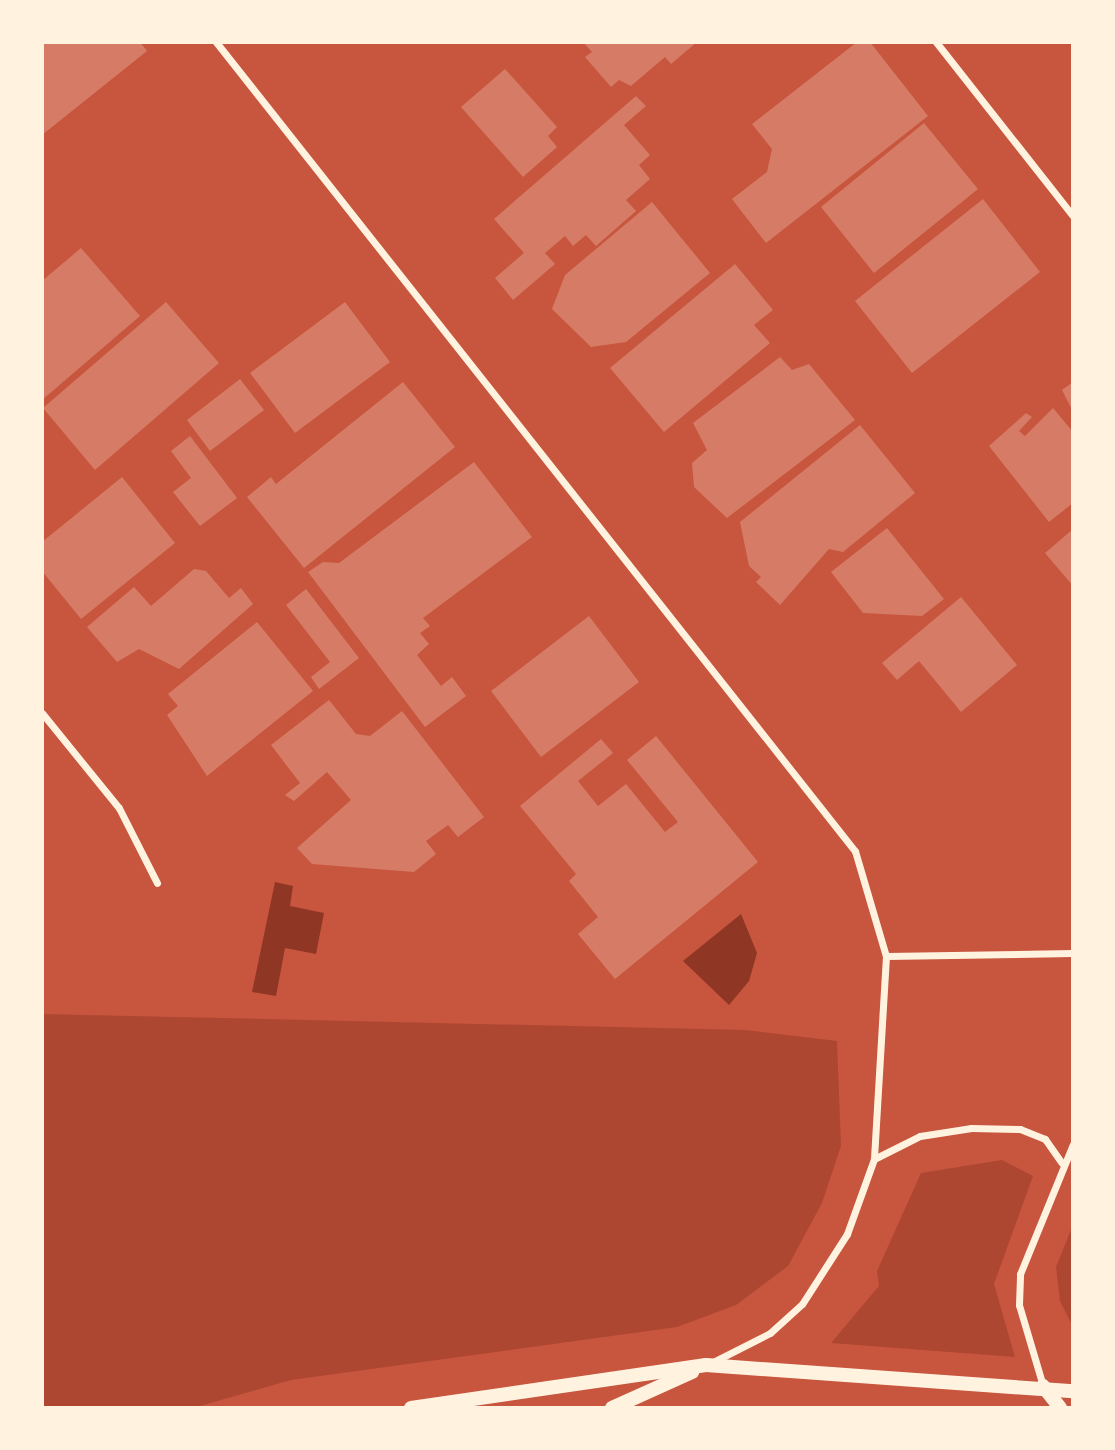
<!DOCTYPE html>
<html>
<head>
<meta charset="utf-8">
<style>
	body { margin:0 }
	#map { position:relative; width:1115px; height:1450px; overflow:hidden; background:#c8553d; font-family:"Nunito Sans",sans-serif }
	div>[style] { position:absolute }
	[style*='--x'] { left:calc(var(--x)*1px); top:calc(var(--y)*1px); width:calc(var(--w)*1px); rotate:calc(var(--a)*1deg) }
	.green>* { inset:0; background:#ae4732 }
	.water>* { inset:0; background:#8f3625 }
	.building>* { inset:0; background:#d67c66 }
	.minor>* { height:7px; margin:-3.5px; padding:0 3.5px; transform-origin:3.5px; border-radius:3.5px; background:#fff3e0 }
	.secondary>* { height:14px; margin:-7px; padding:0 7px; transform-origin:7px; border-radius:7px; background:#fff3e0 }
	span { translate:-50% -50%; white-space:nowrap; text-align:center; line-height:1.15; -webkit-text-stroke:6px #fff3e0; paint-order:stroke }
	.frame { position:absolute; inset:0; border:44px solid #fff3e0; pointer-events:none }
</style>
</head>
<body>
<div id="map">
	<div class="green">
		<i style="clip-path:polygon(42px 1014px,746px 1030px,837px 1041px,841px 1146px,822px 1203px,788px 1266px,736px 1305px,677px 1327px,291px 1380px,193px 1408px,42px 1408px)"></i>
		<i style="clip-path:polygon(1002px 1160px,1033px 1176px,994px 1284px,1015px 1357px,831px 1343px,879px 1286px,877px 1271px,921px 1173px)"></i>
		<i style="clip-path:polygon(1073px 1225px,1073px 1327px,1060px 1301px,1056px 1267px)"></i>
	</div>
	<div class="water">
		<i style="clip-path:polygon(275px 882px,293px 886px,290px 906px,324px 913px,316px 954px,285px 948px,276px 996px,252px 992px)"></i>
		<i style="clip-path:polygon(741px 914px,757px 953px,749px 981px,729px 1005px,683px 961px)"></i>
	</div>
	<div class="building">
		<i style="clip-path:polygon(42px 42px,140px 42px,147px 51px,42px 135px)"></i>
		<i style="clip-path:polygon(583px 42px,697px 42px,671px 64px,665px 57px,631px 86px,619px 80px,611px 87px,585px 57px,592px 52px)"></i>
		<i style="clip-path:polygon(857px 42px,870px 42px,928px 116px,766px 243px,732px 199px,767px 172px,772px 149px,752px 124px)"></i>
		<i style="clip-path:polygon(505px 69px,557px 127px,548px 136px,557px 147px,523px 177px,461px 107px)"></i>
		<i style="clip-path:polygon(636px 96px,646px 106px,624px 125px,650px 155px,639px 165px,650px 179px,626px 200px,636px 211px,596px 246px,586px 235px,573px 246px,565px 236px,545px 253px,555px 264px,513px 300px,495px 278px,524px 253px,494px 219px)"></i>
		<i style="clip-path:polygon(924px 123px,978px 189px,874px 273px,821px 207px)"></i>
		<i style="clip-path:polygon(983px 199px,1040px 272px,912px 373px,855px 301px)"></i>
		<i style="clip-path:polygon(652px 202px,710px 273px,626px 342px,591px 347px,552px 309px,565px 275px)"></i>
		<i style="clip-path:polygon(81px 248px,140px 316px,42px 400px,42px 281px)"></i>
		<i style="clip-path:polygon(735px 264px,773px 310px,754px 325px,770px 343px,664px 432px,610px 368px)"></i>
		<i style="clip-path:polygon(166px 302px,219px 363px,95px 470px,43px 408px)"></i>
		<i style="clip-path:polygon(345px 302px,390px 362px,295px 433px,250px 373px)"></i>
		<i style="clip-path:polygon(780px 357px,792px 370px,809px 364px,855px 420px,727px 518px,694px 487px,692px 463px,707px 450px,693px 423px)"></i>
		<i style="clip-path:polygon(240px 379px,264px 410px,210px 451px,187px 420px)"></i>
		<i style="clip-path:polygon(403px 382px,455px 447px,304px 568px,247px 497px,271px 477px,276px 484px)"></i>
		<i style="clip-path:polygon(1073px 382px,1073px 412px,1062px 390px)"></i>
		<i style="clip-path:polygon(1053px 408px,1073px 432px,1073px 503px,1049px 522px,989px 446px,1026px 413px,1032px 417px,1019px 431px,1025px 436px)"></i>
		<i style="clip-path:polygon(860px 425px,915px 493px,843px 552px,829px 549px,780px 605px,756px 582px,761px 577px,749px 566px,740px 522px)"></i>
		<i style="clip-path:polygon(190px 436px,237px 498px,200px 526px,173px 492px,191px 478px,171px 451px)"></i>
		<i style="clip-path:polygon(474px 462px,532px 537px,423px 618px,430px 626px,420px 633px,429px 644px,417px 655px,441px 686px,452px 677px,466px 696px,425px 727px,308px 572px,323px 562px,339px 563px)"></i>
		<i style="clip-path:polygon(122px 477px,175px 543px,81px 619px,42px 571px,42px 542px)"></i>
		<i style="clip-path:polygon(887px 528px,944px 599px,922px 616px,863px 613px,831px 572px)"></i>
		<i style="clip-path:polygon(1073px 529px,1073px 586px,1045px 553px)"></i>
		<i style="clip-path:polygon(194px 569px,206px 571px,229px 598px,241px 588px,253px 604px,179px 669px,139px 649px,117px 662px,87px 627px,134px 587px,151px 606px)"></i>
		<i style="clip-path:polygon(306px 589px,359px 658px,319px 689px,311px 677px,330px 662px,286px 605px)"></i>
		<i style="clip-path:polygon(961px 597px,1017px 665px,961px 712px,919px 661px,897px 680px,882px 663px)"></i>
		<i style="clip-path:polygon(589px 616px,639px 682px,541px 757px,491px 691px)"></i>
		<i style="clip-path:polygon(257px 622px,313px 691px,207px 776px,167px 715px,178px 706px,168px 694px)"></i>
		<i style="clip-path:polygon(329px 700px,356px 734px,370px 736px,402px 711px,484px 817px,458px 837px,448px 825px,426px 841px,436px 854px,414px 872px,312px 864px,297px 848px,351px 800px,327px 772px,294px 801px,285px 795px,300px 783px,271px 745px)"></i>
		<i style="clip-path:polygon(656px 736px,758px 862px,615px 979px,578px 934px,598px 917px,569px 881px,576px 874px,520px 806px,601px 739px,613px 753px,578px 781px,598px 806px,626px 784px,665px 832px,678px 822px,627px 760px)"></i>
	</div>
	<div class="minor">
		<i style="--x:216;--y:42;--w:1031;--a:51.7"></i>
		<i style="--x:855;--y:851;--w:109;--a:73.6"></i>
		<i style="--x:886;--y:956;--w:203;--a:93.4"></i>
		<i style="--x:874;--y:1159;--w:80;--a:109.8"></i>
		<i style="--x:847;--y:1234;--w:83;--a:122.7"></i>
		<i style="--x:802;--y:1304;--w:43;--a:137.8"></i>
		<i style="--x:770;--y:1333;--w:66;--a:153"></i>
		<i style="--x:936;--y:42;--w:221;--a:51.8"></i>
		<i style="--x:42;--y:713;--w:122;--a:51"></i>
		<i style="--x:119;--y:808;--w:84;--a:63.1"></i>
		<i style="--x:886;--y:956;--w:187;--a:-0.9"></i>
		<i style="--x:874;--y:1159;--w:51;--a:-26.6"></i>
		<i style="--x:920;--y:1136;--w:52;--a:-8.9"></i>
		<i style="--x:971;--y:1128;--w:49;--a:1.2"></i>
		<i style="--x:1020;--y:1129;--w:27;--a:22"></i>
		<i style="--x:1045;--y:1139;--w:29;--a:55"></i>
		<i style="--x:1043;--y:1386;--w:84;--a:-106.5"></i>
		<i style="--x:1019;--y:1305;--w:31;--a:-88"></i>
		<i style="--x:1020;--y:1274;--w:140;--a:-67.8"></i>
	</div>
	<div class="secondary">
		<i style="--x:1043;--y:1386;--w:28;--a:52"></i>
		<i style="--x:411;--y:1408;--w:298;--a:-8.3"></i>
		<i style="--x:706;--y:1365;--w:368;--a:4.1"></i>
		<i style="--x:612;--y:1408;--w:88;--a:-24.2"></i>
	</div>
	<div class="frame"></div>
</div>
</body>
</html>
